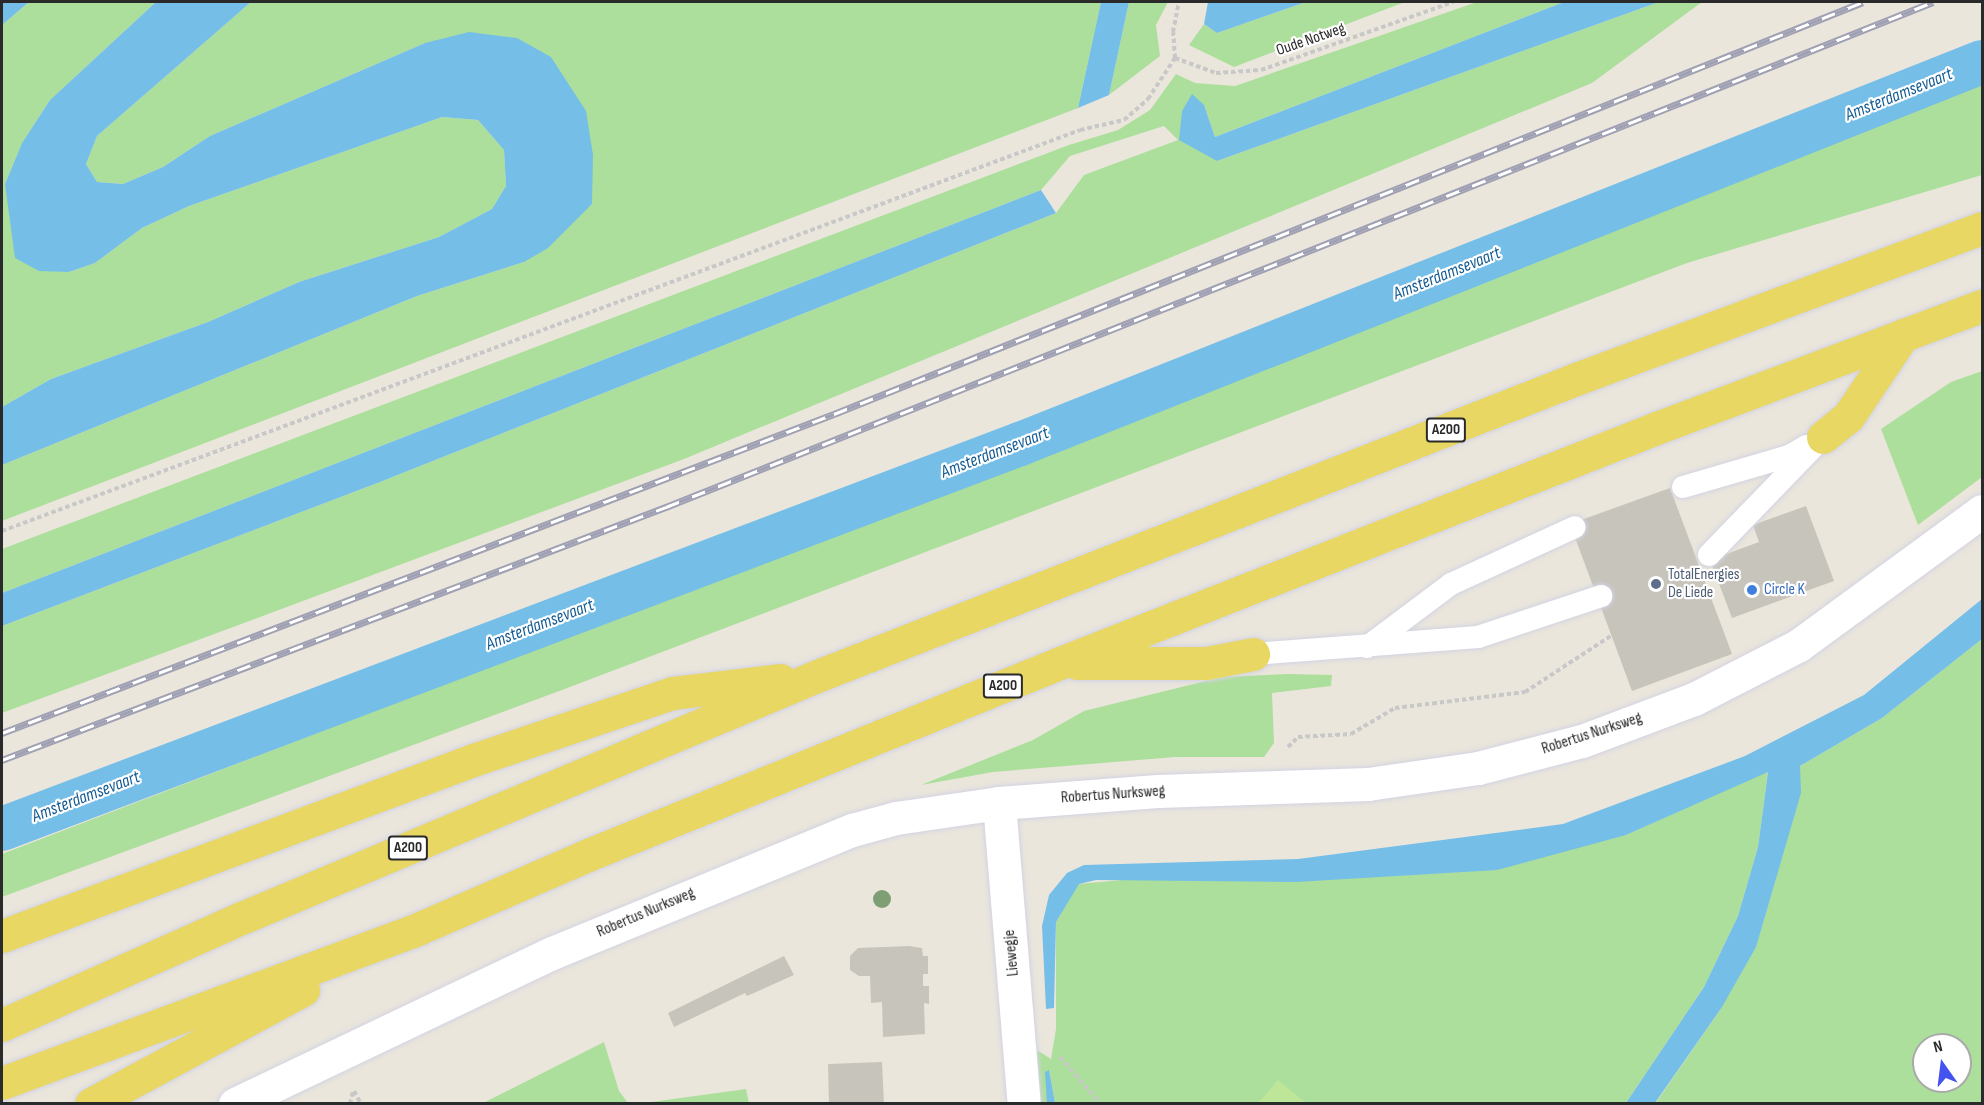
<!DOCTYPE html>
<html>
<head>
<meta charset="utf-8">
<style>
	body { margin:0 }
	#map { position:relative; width:1984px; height:1105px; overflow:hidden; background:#ebe6dc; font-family:"Sofia Sans Condensed",sans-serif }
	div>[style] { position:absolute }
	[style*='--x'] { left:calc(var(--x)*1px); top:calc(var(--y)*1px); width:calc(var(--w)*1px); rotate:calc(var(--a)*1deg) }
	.green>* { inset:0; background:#acdf9b }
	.pitch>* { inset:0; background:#bde698 }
	.water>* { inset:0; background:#75bee8 }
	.canal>* { height:44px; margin:-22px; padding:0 22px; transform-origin:22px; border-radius:22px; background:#75bee8 }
	.building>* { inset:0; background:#c7c4bb }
	.path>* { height:4px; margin-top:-2px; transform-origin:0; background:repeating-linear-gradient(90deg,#c8c8c8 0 4.5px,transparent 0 7.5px) }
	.roads { filter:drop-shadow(0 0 2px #d2d3e2) drop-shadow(0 0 2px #d2d3e2) }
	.service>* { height:22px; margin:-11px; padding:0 11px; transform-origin:11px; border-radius:11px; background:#fff }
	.minor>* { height:33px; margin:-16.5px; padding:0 16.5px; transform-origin:16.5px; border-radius:16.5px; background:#fff }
	.secondary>* { height:33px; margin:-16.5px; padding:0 16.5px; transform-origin:16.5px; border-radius:16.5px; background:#fff }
	.primary>* { height:33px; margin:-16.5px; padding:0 16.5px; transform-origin:16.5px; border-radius:16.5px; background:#e9d763 }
	.rail>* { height:7px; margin-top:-3.5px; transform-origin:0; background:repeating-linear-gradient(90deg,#fff 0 14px,#9fa0b3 0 28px); box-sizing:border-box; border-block:2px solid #9fa0b3 }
	.trees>* { width:18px; height:18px; margin:-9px; border-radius:50%; background:#7e9e74 }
	.dots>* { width:16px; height:16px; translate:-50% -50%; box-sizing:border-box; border:3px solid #fff; border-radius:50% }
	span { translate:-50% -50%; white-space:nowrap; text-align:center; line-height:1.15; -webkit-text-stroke:4.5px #fff; paint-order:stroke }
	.shield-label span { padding:2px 4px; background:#fff; border:2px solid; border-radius:4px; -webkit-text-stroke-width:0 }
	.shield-label { font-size:15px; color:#2a2a2a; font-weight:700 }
	.street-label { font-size:16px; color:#2a2a2a }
	.service-label { font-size:16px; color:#4e5e75 }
	.left { translate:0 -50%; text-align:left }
	.shop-label { font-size:16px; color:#366cbe }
	.water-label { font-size:18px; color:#145b93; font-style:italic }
	.frame { position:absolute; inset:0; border:3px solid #2a2a2a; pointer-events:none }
	.north { position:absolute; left:1912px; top:1033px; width:60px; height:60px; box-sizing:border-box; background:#fff; border:2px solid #aaa; border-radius:50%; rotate:346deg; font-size:16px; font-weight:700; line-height:24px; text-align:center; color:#2a2a2a }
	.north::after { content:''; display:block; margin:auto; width:21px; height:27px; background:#4453f0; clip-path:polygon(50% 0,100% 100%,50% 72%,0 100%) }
</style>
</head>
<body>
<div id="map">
	<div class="green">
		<i style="clip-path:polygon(29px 2px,156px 2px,50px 100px,22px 143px,5px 184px,69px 272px,95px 263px,142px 228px,189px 206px,442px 117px,478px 120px,504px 150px,506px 186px,492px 209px,439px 237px,299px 282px,208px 322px,51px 379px,2px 407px,2px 25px)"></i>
		<i style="clip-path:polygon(251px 2px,1101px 2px,1078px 108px,2px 521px,2px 465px,417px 296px,524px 262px,592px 204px,425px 43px,210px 136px,163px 167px,123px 184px,97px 182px,86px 164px,97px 136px)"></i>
		<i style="clip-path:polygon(1129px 2px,1168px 2px,1156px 25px,1160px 56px,1109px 95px)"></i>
		<i style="clip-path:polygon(1306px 2px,1405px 2px,1234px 67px,1189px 45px,1204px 24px,1217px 33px)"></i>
		<i style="clip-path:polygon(1477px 2px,1564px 2px,1215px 137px,1204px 105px,1217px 161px,1659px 2px,1702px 2px,1592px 83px,684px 459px,2px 713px,2px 626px,380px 482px,1056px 213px,1084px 175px,1178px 140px,1164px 126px,1070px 156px,1041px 190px,2px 593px,2px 549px,1069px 145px,1118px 130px,1150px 110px,1176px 74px,1195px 83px,1235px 86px)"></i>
		<i style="clip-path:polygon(1982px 78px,1982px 175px,1687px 263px,562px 690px,2px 897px,2px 854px,1234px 381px)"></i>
		<i style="clip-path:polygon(1982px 371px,1982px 477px,1918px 525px,1881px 429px,1951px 382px)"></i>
		<i style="clip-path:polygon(evenodd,1982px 639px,1982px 1103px,1655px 1104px,1722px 1007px,1800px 766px,1882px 718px,1982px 639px,1924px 1045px,1960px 1045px,1960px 1081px,1924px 1081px,1924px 1045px)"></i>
		<i style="clip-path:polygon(1288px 674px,1332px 675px,1331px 686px,1272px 693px,1274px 743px,1264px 757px,1175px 757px,993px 772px,921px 785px,1033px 740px,1084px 711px,1222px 677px)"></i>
		<i style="clip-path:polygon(1768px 771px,1758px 847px,1738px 916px,1704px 987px,1626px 1103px,1055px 1103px,1049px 1070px,1048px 1103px,1041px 1103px,1037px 1050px,1051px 1059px,1056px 1029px,1056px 922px,1078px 884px,1626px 835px)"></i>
		<i style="clip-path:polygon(604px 1042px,619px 1091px,628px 1103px,483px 1103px)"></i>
		<i style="clip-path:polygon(746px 1089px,749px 1103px,644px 1103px)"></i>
	</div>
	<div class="pitch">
		<i style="clip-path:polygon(1278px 1080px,1306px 1103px,1258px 1103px)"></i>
	</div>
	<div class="water">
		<i style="clip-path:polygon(2px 2px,29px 2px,2px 25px)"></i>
		<i style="clip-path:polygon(156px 2px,251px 2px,97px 136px,86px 164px,97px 182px,123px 184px,163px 167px,210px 136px,425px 43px,469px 32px,517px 38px,551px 57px,586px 111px,593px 155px,592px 204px,548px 248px,524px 262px,417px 296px,2px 465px,2px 407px,51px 379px,208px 322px,299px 282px,439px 237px,492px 209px,506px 186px,504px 150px,478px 120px,442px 117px,189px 206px,142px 228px,95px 263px,69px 272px,39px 271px,15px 258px,5px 184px,22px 143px,50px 100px)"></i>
		<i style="clip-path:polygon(1101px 2px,1129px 2px,1109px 95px,1078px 108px)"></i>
		<i style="clip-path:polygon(1208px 2px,1236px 3px,1306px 2px,1217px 33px,1204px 24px)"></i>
		<i style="clip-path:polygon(1564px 2px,1659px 2px,1217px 161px,1179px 140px,1182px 111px,1192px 94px,1204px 105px,1215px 137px)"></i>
		<i style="clip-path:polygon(1041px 190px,1056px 213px,380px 482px,2px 626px,2px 593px)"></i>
		<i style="clip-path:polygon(1982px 599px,1982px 639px,1882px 718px,1800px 766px,1801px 793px,1756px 947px,1722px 1007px,1655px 1103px,1626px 1103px,1704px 987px,1738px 916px,1758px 847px,1768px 772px,1626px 835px,1497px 870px,1296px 882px,1096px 880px,1079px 884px,1056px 922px,1054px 1008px,1046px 1009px,1042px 926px,1049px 895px,1067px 873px,1084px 865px,1298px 859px,1563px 824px,1745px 756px,1864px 695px)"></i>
		<i style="clip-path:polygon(1049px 1070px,1055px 1103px,1047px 1103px,1045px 1072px)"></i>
	</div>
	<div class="canal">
		<i style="--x:2;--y:829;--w:1088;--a:-20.72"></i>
		<i style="--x:1020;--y:444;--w:1035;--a:-21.66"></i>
	</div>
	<div class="building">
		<i style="clip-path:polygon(1670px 488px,1732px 654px,1632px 691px,1570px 524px)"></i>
		<i style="clip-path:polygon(1806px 506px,1834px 581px,1732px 618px,1710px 560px,1759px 542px,1753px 525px)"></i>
		<i style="clip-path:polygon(909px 946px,922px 948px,923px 956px,928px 956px,928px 974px,923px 974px,923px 986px,929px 986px,929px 1004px,924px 1003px,925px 1034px,883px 1037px,882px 1002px,871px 1003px,870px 976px,859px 976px,850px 970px,850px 956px,858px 948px)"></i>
		<i style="clip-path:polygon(784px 956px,794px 975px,747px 996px,745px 993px,674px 1027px,668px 1013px)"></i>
		<i style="clip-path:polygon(882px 1062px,884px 1104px,829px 1104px,828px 1064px)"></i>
	</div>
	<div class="path">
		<i style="--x:1175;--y:58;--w:44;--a:20.1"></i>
		<i style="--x:1216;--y:73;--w:45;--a:-3.8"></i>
		<i style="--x:1261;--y:70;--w:204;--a:-19.5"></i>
		<i style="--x:1175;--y:58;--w:26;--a:-94"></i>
		<i style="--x:1173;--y:32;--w:31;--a:-79"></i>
		<i style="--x:2;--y:531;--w:1150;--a:-20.4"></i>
		<i style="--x:1080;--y:130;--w:45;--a:-12.8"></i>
		<i style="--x:1124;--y:120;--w:32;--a:-41"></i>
		<i style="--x:1148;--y:99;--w:49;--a:-56.6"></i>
		<i style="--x:1288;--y:747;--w:14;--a:-45"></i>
		<i style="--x:1298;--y:737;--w:53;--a:-3.2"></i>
		<i style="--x:1351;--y:734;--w:51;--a:-30.6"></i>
		<i style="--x:1395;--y:708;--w:131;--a:-7"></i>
		<i style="--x:1525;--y:692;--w:104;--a:-33.2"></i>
		<i style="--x:1060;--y:1057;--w:62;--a:48.9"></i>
		<i style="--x:354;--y:1091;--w:15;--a:62"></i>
		<i style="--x:350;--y:1104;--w:13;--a:-77"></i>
	</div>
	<div class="roads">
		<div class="service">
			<i style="--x:1683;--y:487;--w:110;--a:-16.3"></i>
			<i style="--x:1789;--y:456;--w:20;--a:-30"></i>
			<i style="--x:1709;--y:555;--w:164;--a:-46"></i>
			<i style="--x:1367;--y:647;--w:105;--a:-36.9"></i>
			<i style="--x:1451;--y:584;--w:136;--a:-24.7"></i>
			<i style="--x:1253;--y:654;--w:226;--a:-4.3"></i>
			<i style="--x:1478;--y:637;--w:130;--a:-18.4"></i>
		</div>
		<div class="minor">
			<i style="--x:999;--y:803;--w:302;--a:85.3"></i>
		</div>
		<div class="secondary">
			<i style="--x:235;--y:1104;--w:351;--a:-25.5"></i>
			<i style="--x:552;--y:953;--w:324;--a:-22.3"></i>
			<i style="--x:852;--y:830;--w:46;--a:-15.3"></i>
			<i style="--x:896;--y:818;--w:104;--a:-8.3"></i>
			<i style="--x:999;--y:803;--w:159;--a:-4.3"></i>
			<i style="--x:1158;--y:791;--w:210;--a:-1.9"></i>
			<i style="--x:1368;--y:784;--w:111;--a:-8.3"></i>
			<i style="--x:1478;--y:768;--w:107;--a:-14.6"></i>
			<i style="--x:1582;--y:741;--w:120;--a:-20.6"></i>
			<i style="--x:1694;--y:699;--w:118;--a:-27.2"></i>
			<i style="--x:1799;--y:645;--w:227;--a:-36.2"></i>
		</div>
		<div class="primary">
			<i style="--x:1823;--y:437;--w:32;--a:-39"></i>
			<i style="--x:1848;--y:417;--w:99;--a:-56.1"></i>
			<i style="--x:1077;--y:663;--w:129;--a:0"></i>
			<i style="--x:1206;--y:663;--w:48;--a:-10.8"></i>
			<i style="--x:2;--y:936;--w:503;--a:-20.49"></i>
			<i style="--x:473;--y:760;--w:210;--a:-18.6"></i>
			<i style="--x:672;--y:693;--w:109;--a:-6.9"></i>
			<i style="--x:2;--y:1025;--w:265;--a:-24.1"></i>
			<i style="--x:244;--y:917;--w:622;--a:-22.81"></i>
			<i style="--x:817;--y:676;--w:815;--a:-21.37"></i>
			<i style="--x:1576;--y:379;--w:433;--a:-20.4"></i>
			<i style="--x:2;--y:1083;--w:438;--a:-20.3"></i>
			<i style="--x:413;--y:931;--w:191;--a:-23.5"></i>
			<i style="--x:588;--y:855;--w:510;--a:-22.14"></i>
			<i style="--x:1060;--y:663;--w:638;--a:-21.5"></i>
			<i style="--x:1654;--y:429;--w:350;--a:-20.6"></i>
			<i style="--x:91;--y:1104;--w:241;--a:-28.3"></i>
		</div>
	</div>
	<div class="rail">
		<i style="--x:2;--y:733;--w:891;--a:-20.98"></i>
		<i style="--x:834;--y:414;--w:1108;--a:-21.82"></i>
		<i style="--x:2;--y:760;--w:711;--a:-20.86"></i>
		<i style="--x:666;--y:507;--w:1364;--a:-21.73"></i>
	</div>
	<div class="trees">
		<i style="left:882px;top:899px"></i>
	</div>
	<div class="dots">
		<i style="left:1656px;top:584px;background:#5c6f8a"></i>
		<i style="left:1752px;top:590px;background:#3f7fe0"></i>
	</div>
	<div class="shield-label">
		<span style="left:1446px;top:430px">A200</span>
		<span style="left:1003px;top:686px">A200</span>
		<span style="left:408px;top:848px">A200</span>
	</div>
	<div class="street-label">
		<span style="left:1311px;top:40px;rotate:-19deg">Oude Notweg</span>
		<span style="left:1592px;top:734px;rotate:-18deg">Robertus Nurksweg</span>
		<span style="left:1113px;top:795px;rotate:-4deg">Robertus Nurksweg</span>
		<span style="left:646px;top:913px;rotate:-23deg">Robertus Nurksweg</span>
		<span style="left:1012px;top:953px;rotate:-95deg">Liewegje</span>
	</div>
	<div class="service-label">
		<span class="left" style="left:1668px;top:584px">TotalEnergies<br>De Liede</span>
	</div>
	<div class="shop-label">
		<span class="left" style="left:1764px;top:590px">Circle K</span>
	</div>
	<div class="water-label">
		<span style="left:1899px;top:95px;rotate:-22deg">Amsterdamsevaart</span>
		<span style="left:1447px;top:274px;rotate:-22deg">Amsterdamsevaart</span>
		<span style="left:995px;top:453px;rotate:-21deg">Amsterdamsevaart</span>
		<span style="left:540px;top:625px;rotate:-21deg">Amsterdamsevaart</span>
		<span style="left:86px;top:797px;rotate:-21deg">Amsterdamsevaart</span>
	</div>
	<div class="frame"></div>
	<div class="north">N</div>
</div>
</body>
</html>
